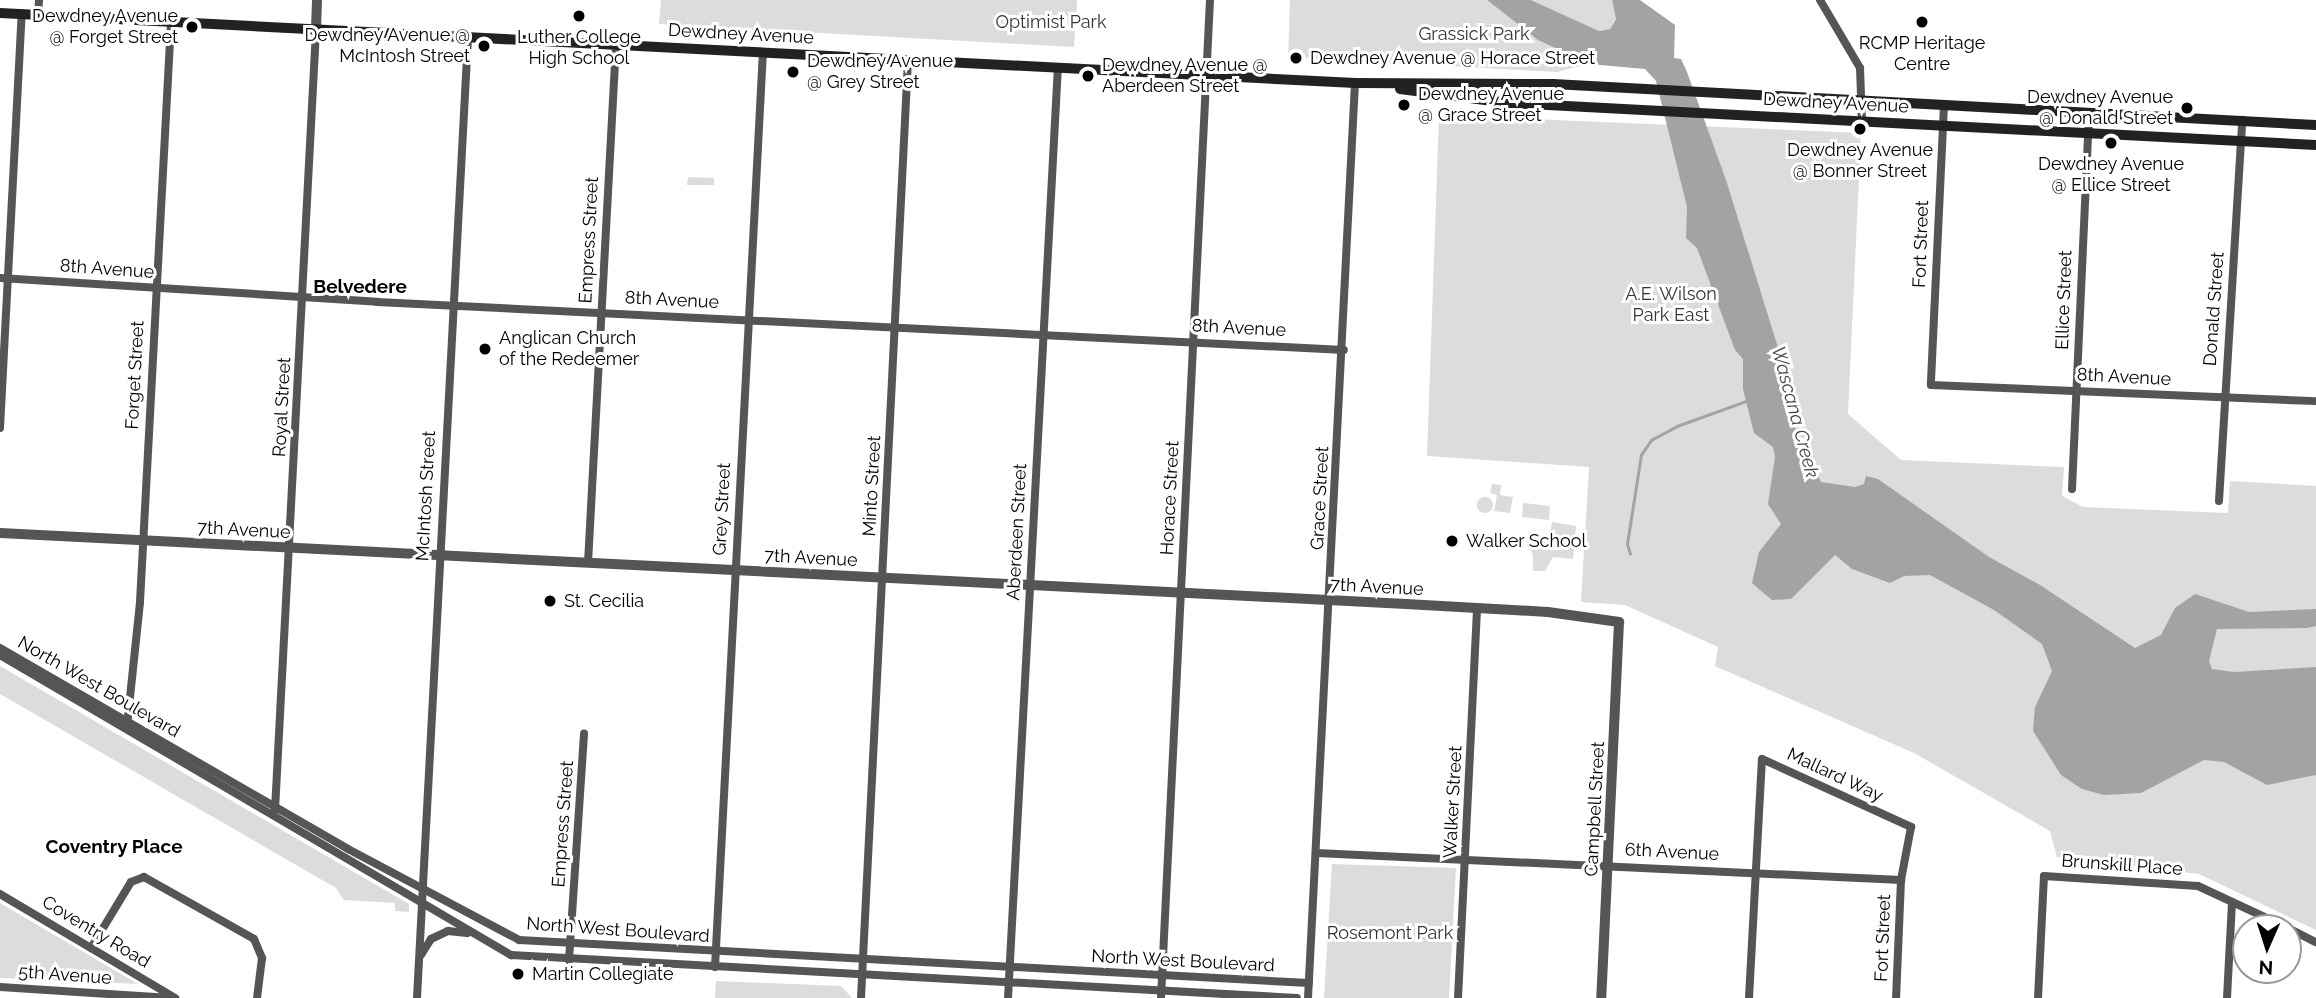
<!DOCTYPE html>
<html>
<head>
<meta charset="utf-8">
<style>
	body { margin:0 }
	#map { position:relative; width:2316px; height:998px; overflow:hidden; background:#fff; font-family:Raleway,sans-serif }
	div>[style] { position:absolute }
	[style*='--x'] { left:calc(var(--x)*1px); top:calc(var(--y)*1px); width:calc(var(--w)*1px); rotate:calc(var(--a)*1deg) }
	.green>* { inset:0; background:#dcdcdc }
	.round { border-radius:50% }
	.water>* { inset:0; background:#a3a3a3 }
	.stream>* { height:2.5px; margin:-1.25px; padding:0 1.25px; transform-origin:1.25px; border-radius:1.25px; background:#a3a3a3 }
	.minor>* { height:8px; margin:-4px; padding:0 4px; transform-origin:4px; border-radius:4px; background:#555 }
	.tertiary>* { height:10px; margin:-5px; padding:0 5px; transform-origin:5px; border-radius:5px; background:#555 }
	.secondary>* { height:10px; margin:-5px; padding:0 5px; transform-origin:5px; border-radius:5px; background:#222 }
	.dots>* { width:19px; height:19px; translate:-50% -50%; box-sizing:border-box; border:4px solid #fff; border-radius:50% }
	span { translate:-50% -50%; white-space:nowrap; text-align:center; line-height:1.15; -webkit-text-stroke:6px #fff; paint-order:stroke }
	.poi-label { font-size:18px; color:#000 }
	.right { translate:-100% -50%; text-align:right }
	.left { translate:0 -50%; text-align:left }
	.park-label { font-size:18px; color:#333 }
	.street-label { font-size:18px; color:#000 }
	.neighbourhood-label { font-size:19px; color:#000; font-weight:700 }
	.water-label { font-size:19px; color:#444; font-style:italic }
	.north { position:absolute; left:2232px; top:914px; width:70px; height:70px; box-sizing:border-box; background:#fff; border:2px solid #999; border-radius:50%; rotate:183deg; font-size:19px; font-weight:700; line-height:28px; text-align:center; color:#000 }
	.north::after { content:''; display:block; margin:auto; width:24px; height:32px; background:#000; clip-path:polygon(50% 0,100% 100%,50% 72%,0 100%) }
</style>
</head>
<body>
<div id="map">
	<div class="green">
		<i style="clip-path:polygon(661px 0,1077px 0,1074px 47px,659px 24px)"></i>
		<i style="clip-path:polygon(1290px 0,1487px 0,1538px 40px,1589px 64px,1557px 72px,1288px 57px)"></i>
		<i style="clip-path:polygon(1531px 0,1612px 0,1616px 18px,1610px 29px,1599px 31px)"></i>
		<i style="clip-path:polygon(1439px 115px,1861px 133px,1848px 414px,1901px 460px,2064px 467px,2062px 496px,2083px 507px,2228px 513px,2230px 481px,2316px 486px,2316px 930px,2199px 874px,2057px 857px,2050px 831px,1914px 753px,1715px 666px,1718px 647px,1625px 605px,1581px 602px,1589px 467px,1427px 456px)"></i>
		<i style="clip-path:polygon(688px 177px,714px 178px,714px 185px,687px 185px)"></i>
		<i style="clip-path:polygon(1492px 484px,1501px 485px,1500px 495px,1513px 497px,1510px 513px,1494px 511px,1497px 495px,1490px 493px)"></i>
		<i class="round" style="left:1477px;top:497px;width:16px;height:16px"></i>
		<i style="clip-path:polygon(1523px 503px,1550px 506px,1549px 520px,1522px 517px)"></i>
		<i style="clip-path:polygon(1552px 522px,1576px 526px,1573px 559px,1553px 557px,1545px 571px,1533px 571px,1533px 556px,1525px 535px,1550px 535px)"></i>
		<i style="clip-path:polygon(0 666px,409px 904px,409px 912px,395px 911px,395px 903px,344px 900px,336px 888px,0 694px)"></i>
		<i style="clip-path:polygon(1332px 864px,1456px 868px,1449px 998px,1324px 998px)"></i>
		<i style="clip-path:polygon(0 903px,138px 984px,0 978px)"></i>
		<i style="clip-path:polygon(716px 981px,841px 986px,852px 998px,715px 998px)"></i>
	</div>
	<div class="water">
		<i style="clip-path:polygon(1487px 0,1531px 0,1599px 31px,1610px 29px,1616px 19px,1612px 0,1640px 0,1675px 25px,1674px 58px,1681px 59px,1687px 72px,1726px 180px,1780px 354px,1788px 393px,1784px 404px,1821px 482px,1855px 487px,1864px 484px,1866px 476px,1878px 479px,1989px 557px,2040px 585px,2135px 648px,2161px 635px,2175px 608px,2195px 594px,2249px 612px,2316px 609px,2316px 626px,2307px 628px,2217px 629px,2209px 661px,2212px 669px,2234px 672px,2316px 667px,2316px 775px,2267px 785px,2224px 762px,2204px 760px,2141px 793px,2104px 795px,2082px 789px,2061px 775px,2033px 731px,2035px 707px,2052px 671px,2042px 644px,1994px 610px,1930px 575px,1904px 576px,1890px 583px,1852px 569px,1835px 555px,1791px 599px,1772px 600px,1760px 590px,1752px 583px,1759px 552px,1781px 524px,1768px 504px,1775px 457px,1773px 447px,1754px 433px,1743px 389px,1743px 359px,1735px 350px,1697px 248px,1686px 238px,1687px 207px,1656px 81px,1645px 69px,1589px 64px,1538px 40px)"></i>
	</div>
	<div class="stream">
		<i style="--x:1630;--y:554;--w:10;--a:-107"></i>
		<i style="--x:1627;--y:544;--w:90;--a:-81.1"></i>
		<i style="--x:1641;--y:455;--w:18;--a:-56"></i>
		<i style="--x:1651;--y:440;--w:30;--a:-28"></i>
		<i style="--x:1677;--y:426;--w:77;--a:-19.9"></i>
	</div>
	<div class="minor">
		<i style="--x:1820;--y:0;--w:79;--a:59.5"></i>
		<i style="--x:1860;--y:68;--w:54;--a:87.9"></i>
		<i style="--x:38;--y:15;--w:15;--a:-86"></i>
		<i style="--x:1944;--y:105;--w:280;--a:92.7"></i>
		<i style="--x:1931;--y:385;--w:385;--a:2.4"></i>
		<i style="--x:0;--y:278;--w:378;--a:3.6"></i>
		<i style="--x:377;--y:302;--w:968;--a:2.84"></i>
		<i style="--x:0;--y:428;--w:415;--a:-87"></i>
		<i style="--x:2072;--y:489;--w:376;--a:-87.4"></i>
		<i style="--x:2219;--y:501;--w:382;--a:-86.5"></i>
		<i style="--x:588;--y:563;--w:519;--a:-86.91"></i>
		<i style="--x:0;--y:648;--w:402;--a:30"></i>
		<i style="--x:348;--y:849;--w:194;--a:28"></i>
		<i style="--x:519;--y:940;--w:791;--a:3.12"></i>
		<i style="--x:0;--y:655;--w:593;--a:30.42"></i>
		<i style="--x:511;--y:955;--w:787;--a:3.13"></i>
		<i style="--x:127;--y:726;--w:125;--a:-84"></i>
		<i style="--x:140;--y:602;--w:581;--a:-86.94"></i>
		<i style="--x:275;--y:810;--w:782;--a:-86.99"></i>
		<i style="--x:1316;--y:853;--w:586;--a:2.64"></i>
		<i style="--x:0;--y:894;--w:204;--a:30.7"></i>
		<i style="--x:2288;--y:928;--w:31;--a:27"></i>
		<i style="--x:91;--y:948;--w:77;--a:-58.8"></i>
		<i style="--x:131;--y:882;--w:14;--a:-21"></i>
		<i style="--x:144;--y:877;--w:126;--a:29.4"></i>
		<i style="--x:254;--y:939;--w:21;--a:67"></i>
		<i style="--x:262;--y:958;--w:40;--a:97.1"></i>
		<i style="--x:421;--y:955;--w:19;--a:-58"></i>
		<i style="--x:431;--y:939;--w:19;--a:-25"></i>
		<i style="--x:448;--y:931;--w:19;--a:6"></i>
		<i style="--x:569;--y:960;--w:227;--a:-86.2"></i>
		<i style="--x:715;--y:967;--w:916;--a:-87"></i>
		<i style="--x:0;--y:987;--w:171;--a:3.7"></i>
		<i style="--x:417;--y:998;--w:962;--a:-86.96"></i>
		<i style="--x:861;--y:998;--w:939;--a:-87.13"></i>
		<i style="--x:1008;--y:998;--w:932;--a:-86.93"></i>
		<i style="--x:1161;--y:998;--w:999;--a:-87.19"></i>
		<i style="--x:1308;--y:998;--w:916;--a:-87.06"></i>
		<i style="--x:1458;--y:998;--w:390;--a:-87.2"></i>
		<i style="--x:1749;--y:998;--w:239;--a:-86.9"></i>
		<i style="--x:1762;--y:759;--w:164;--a:24.5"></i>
		<i style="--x:1911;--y:827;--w:54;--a:100.7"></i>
		<i style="--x:1901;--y:880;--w:118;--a:92.4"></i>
		<i style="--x:2038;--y:998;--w:122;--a:-87.2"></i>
		<i style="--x:2044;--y:876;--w:154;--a:3.7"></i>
		<i style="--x:2198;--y:886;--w:99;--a:25"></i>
		<i style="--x:2227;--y:998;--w:96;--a:-87"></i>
	</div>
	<div class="tertiary">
		<i style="--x:316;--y:29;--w:29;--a:-88"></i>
		<i style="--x:0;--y:533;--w:1408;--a:2.89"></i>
		<i style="--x:1406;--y:604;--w:142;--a:3.2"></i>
		<i style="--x:1548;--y:612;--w:72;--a:8"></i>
		<i style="--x:1619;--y:622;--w:376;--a:92.7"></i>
	</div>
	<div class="secondary">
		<i style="--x:0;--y:13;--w:1357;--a:2.96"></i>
		<i style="--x:1355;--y:83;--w:198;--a:0.3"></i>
		<i style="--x:1553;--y:84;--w:764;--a:3.08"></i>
		<i style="--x:1400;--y:89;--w:109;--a:7.4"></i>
		<i style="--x:1508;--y:103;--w:809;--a:2.98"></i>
	</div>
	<div class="dots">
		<i style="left:579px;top:16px;background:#000"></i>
		<i style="left:1922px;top:22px;background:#000"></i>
		<i style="left:192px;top:27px;background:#000"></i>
		<i style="left:484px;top:46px;background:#000"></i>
		<i style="left:1296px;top:58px;background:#000"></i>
		<i style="left:793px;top:72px;background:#000"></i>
		<i style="left:1088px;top:76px;background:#000"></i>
		<i style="left:1404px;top:105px;background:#000"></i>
		<i style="left:2187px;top:108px;background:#000"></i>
		<i style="left:1860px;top:129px;background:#000"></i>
		<i style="left:2111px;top:143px;background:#000"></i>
		<i style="left:485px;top:349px;background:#000"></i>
		<i style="left:1452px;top:541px;background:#000"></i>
		<i style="left:550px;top:601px;background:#000"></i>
		<i style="left:518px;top:974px;background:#000"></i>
	</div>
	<div class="poi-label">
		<span class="right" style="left:178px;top:27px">Dewdney Avenue<br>@ Forget Street</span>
		<span class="right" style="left:470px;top:46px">Dewdney Avenue @<br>McIntosh Street</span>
		<span style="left:579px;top:48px">Luther College<br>High School</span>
		<span style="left:1922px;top:54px">RCMP Heritage<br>Centre</span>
		<span class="left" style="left:1310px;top:58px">Dewdney Avenue @ Horace Street</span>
		<span class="left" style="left:807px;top:72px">Dewdney Avenue<br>@ Grey Street</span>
		<span class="left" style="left:1102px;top:76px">Dewdney Avenue @<br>Aberdeen Street</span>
		<span class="left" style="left:1418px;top:105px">Dewdney Avenue<br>@ Grace Street</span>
		<span class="right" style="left:2173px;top:108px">Dewdney Avenue<br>@ Donald Street</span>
		<span style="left:1860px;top:161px">Dewdney Avenue<br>@ Bonner Street</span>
		<span style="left:2111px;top:175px">Dewdney Avenue<br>@ Ellice Street</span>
		<span class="left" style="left:499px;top:349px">Anglican Church<br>of the Redeemer</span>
		<span class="left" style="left:1466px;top:541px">Walker School</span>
		<span class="left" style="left:564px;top:601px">St. Cecilia</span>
		<span class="left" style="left:532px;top:974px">Martin Collegiate</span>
	</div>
	<div class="park-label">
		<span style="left:1051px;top:22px">Optimist Park</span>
		<span style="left:1474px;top:34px">Grassick Park</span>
		<span style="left:1671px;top:305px">A.E. Wilson<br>Park East</span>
		<span style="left:1390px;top:933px">Rosemont Park</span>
	</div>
	<div class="street-label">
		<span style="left:741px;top:34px;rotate:3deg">Dewdney Avenue</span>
		<span style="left:1836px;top:103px;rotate:3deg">Dewdney Avenue</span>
		<span style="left:589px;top:240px;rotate:-87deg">Empress Street</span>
		<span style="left:1921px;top:244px;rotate:-88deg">Fort Street</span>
		<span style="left:107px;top:269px;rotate:4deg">8th Avenue</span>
		<span style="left:672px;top:300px;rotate:3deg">8th Avenue</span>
		<span style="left:2064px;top:300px;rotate:-88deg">Ellice Street</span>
		<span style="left:2214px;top:309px;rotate:-86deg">Donald Street</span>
		<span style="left:1239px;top:328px;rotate:3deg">8th Avenue</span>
		<span style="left:135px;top:375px;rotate:-87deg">Forget Street</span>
		<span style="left:2124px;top:377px;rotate:3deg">8th Avenue</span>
		<span style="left:282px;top:407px;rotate:-87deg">Royal Street</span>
		<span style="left:872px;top:486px;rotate:-87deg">Minto Street</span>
		<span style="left:426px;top:496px;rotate:-87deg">McIntosh Street</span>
		<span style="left:1170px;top:498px;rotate:-87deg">Horace Street</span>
		<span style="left:1320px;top:498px;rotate:-87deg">Grace Street</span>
		<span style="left:722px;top:509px;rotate:-87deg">Grey Street</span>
		<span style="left:244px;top:530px;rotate:3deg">7th Avenue</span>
		<span style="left:1017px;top:532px;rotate:-87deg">Aberdeen Street</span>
		<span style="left:811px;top:558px;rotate:3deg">7th Avenue</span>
		<span style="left:1377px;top:587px;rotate:3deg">7th Avenue</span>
		<span style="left:99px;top:687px;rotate:30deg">North West Boulevard</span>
		<span style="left:1835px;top:775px;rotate:25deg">Mallard Way</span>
		<span style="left:1453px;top:802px;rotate:-87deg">Walker Street</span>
		<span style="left:1595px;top:809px;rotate:-87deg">Campbell Street</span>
		<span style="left:563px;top:824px;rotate:-86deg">Empress Street</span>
		<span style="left:1672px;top:852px;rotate:3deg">6th Avenue</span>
		<span style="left:2122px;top:865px;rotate:4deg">Brunskill Place</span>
		<span style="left:618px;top:930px;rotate:4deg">North West Boulevard</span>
		<span style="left:96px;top:932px;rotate:31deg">Coventry Road</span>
		<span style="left:1883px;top:938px;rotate:-88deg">Fort Street</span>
		<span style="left:1183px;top:961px;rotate:3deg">North West Boulevard</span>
		<span style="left:65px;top:975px;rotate:4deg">5th Avenue</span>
	</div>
	<div class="neighbourhood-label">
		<span style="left:360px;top:287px">Belvedere</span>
		<span style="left:114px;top:847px">Coventry Place</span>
	</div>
	<div class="water-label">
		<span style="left:1795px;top:412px;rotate:75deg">Wascana Creek</span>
	</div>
	<div class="north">N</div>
</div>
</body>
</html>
